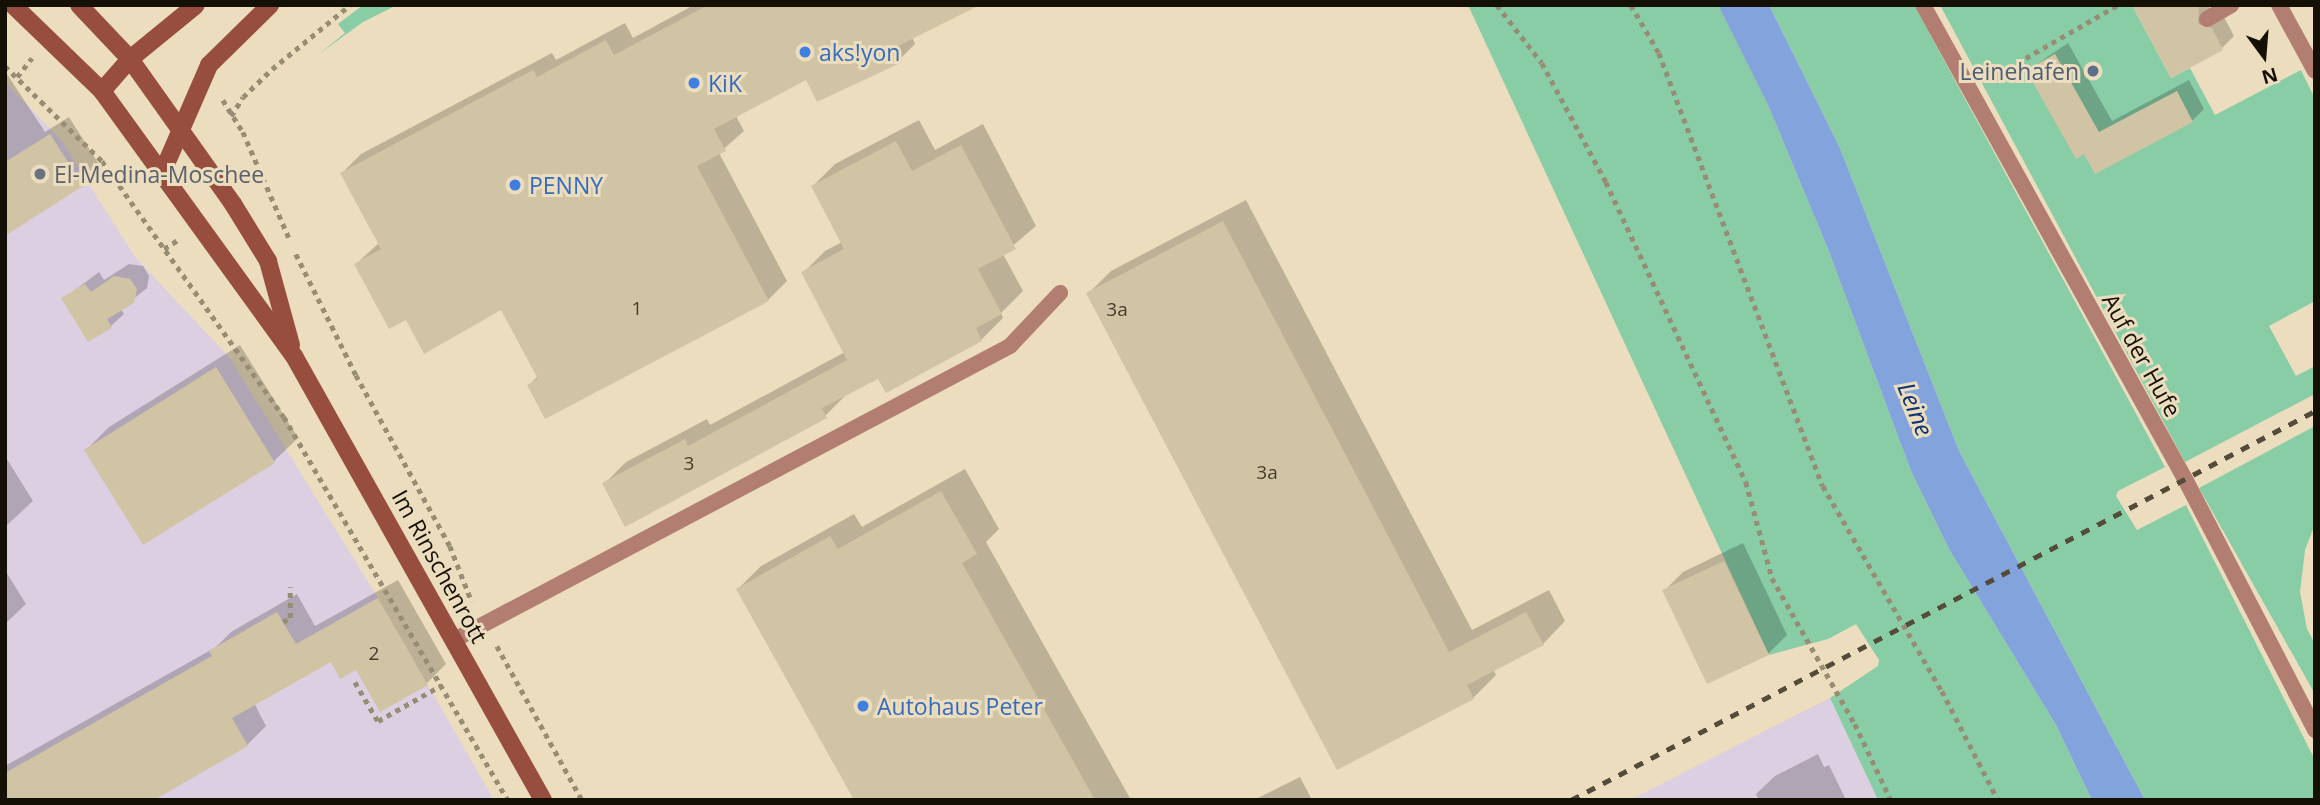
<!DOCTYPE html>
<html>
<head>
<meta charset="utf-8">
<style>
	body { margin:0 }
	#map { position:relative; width:2320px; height:805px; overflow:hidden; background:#ebddbd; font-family:"Open Sans",sans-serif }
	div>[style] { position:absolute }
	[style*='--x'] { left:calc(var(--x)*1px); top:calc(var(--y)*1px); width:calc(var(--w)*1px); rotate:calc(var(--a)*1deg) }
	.industrial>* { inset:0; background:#ddcfe2 }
	.green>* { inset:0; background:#89cda7 }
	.water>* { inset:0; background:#82a3db }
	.shadow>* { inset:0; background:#0003 }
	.building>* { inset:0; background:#d1c4a4 }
	.path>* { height:4.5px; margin-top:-2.25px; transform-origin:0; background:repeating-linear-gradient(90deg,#978c74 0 5px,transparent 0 10px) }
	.lane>* { height:16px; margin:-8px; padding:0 8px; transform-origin:8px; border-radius:8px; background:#b27e72 }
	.secondary>* { height:18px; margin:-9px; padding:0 9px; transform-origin:9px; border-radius:9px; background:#984e3e }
	.rail>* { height:5px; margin-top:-2.5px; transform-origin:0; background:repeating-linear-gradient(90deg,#544c3b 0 9px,transparent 0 18px) }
	.dots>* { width:19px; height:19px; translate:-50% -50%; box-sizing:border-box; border:4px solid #ebddbd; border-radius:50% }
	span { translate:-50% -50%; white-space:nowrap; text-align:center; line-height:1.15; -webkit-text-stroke:6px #ebddbd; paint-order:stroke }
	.number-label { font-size:19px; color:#443d2d }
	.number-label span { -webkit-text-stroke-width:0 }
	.shop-label { font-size:23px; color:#366cbe }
	.left { translate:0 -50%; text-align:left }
	.service-label { font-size:23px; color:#4e5e75 }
	.right { translate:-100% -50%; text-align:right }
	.worship-label { font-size:23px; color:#5b616d }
	.street-label { font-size:23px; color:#151005 }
	.water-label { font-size:24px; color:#0b3273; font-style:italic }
	.frame { position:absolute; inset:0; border:7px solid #151005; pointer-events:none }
	.north { position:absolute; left:2229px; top:21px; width:70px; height:70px; -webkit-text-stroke:5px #ebddbd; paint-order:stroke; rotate:164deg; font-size:19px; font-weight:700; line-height:28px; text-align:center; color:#151005 }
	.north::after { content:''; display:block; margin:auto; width:24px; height:32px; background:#151005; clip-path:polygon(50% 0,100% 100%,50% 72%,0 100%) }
</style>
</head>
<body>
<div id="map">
	<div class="industrial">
		<i style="clip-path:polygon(5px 82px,61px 140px,135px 257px,229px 357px,378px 598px,494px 800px,5px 800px)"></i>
		<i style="clip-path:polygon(1830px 698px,1878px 800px,1630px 800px,1814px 706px)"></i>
	</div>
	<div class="green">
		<i style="clip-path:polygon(363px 5px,397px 5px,363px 22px,319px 54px,345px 33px,338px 24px)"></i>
		<i style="clip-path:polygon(1468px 5px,1718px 5px,1768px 105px,1828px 249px,1911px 471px,1949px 549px,2056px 725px,2092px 800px,1878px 800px,1830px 698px,1878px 666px,1879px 660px,1856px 624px,1828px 639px,1769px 655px)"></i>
		<i style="clip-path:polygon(1769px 5px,1914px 5px,2165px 467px,2118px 491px,2116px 496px,2137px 530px,2186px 505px,2315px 760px,2315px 800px,2145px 800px,1959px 451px,1839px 146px)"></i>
		<i style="clip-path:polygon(1940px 5px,2146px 5px,2135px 11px,2171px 78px,2190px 68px,2215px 115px,2301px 70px,2315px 99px,2315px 301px,2269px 326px,2296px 376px,2315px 366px,2315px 394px,2185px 462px)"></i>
		<i style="clip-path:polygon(2315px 426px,2315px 524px,2305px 550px,2300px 592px,2307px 629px,2315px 644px,2315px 694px,2199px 488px)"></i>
	</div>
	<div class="water">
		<i style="clip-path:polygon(1718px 5px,1769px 5px,1839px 146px,1959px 451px,2145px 800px,2092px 800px,2056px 725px,1949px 549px,1911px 471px,1828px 249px,1768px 105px)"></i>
	</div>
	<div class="shadow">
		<i style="clip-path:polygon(694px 5px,962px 5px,912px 37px,915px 44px,896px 63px,806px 78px,736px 116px,744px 131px,719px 153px,787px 281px,768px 300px,529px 385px,538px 376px,502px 308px,407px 318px,356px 264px,379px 243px,342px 173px,361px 154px,552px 53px,556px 60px,625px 23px,633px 38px)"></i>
		<i style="clip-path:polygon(2143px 5px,2210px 5px,2209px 12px,2224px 17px,2234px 36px,2222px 48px)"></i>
		<i style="clip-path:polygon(2068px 43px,2112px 121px,2189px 80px,2204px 109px,2192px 121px,2096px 171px,2028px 70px)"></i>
		<i style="clip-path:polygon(5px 71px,45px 132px,69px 117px,100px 166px,81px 185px,5px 234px)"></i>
		<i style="clip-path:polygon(919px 120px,935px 150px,983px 124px,1036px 226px,1003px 254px,1023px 291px,1001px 313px,1003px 318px,981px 340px,879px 377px,847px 394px,825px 416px,604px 484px,626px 462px,707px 419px,710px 425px,845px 352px,803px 273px,825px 251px,842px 242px,813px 186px,835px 164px)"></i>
		<i style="clip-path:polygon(1246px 200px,1472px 630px,1549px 590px,1565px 621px,1543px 644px,1493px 669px,1496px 675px,1473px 698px,1088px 294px,1111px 271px)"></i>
		<i style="clip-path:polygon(129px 264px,143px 266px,149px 276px,147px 288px,121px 309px,124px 314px,111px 326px,89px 339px,63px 299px,99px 272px,104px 280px)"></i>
		<i style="clip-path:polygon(240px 345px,298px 438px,274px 461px,144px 542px,86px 450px,109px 427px)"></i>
		<i style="clip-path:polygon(5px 456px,33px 501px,5px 527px)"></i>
		<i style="clip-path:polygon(965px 469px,999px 529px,986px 542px,1131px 800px,856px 800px,738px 589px,761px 566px,854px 514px,862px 527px)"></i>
		<i style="clip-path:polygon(1743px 543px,1787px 635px,1768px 654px,1664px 591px,1683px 572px)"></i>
		<i style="clip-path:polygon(5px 570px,26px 604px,5px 624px)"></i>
		<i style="clip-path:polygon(398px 580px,446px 664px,427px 683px,332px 659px,254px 703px,266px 726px,247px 745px,5px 800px,5px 766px,216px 647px,231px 632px,297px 594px,315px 626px)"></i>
		<i style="clip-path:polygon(1818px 754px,1824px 767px,1829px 765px,1846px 800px,1759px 800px,1756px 794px,1775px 776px)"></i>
		<i style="clip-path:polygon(1300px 777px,1312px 800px,1254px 800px)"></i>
	</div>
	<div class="building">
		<i style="clip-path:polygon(708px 5px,980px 5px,890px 50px,898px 64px,817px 102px,806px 80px,714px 129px,726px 151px,697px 166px,769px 301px,545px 419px,527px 385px,538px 379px,501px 310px,424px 354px,406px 320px,389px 329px,354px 264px,381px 249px,340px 173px,533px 70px,537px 77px,606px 40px,614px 55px)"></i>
		<i style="clip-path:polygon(2132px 5px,2199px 5px,2198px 24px,2212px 28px,2223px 50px,2171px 78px)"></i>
		<i style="clip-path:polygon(2055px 54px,2099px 132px,2177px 91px,2193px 122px,2095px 174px,2084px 154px,2076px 159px,2026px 70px)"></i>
		<i style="clip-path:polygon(50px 134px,83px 186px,5px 236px,5px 162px)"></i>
		<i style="clip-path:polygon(896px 141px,912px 171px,961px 145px,1016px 249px,978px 269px,1002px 314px,976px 328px,982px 341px,886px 393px,878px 379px,822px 408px,827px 418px,625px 527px,602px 483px,685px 439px,688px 446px,847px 360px,801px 272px,844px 249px,811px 186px)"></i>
		<i style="clip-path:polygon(1223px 221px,1449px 652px,1526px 612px,1544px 645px,1467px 685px,1474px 699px,1337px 770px,1086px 293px)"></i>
		<i style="clip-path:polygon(114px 276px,130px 279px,137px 289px,134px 303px,107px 319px,112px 328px,88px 342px,61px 298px,85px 284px,91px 292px)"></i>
		<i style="clip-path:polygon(216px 367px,275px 463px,143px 545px,84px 450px)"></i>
		<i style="clip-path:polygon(941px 491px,977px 554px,962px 563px,1095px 800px,854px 800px,736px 589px,830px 536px,838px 549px)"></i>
		<i style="clip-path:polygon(1724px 561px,1769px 655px,1707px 684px,1662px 590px)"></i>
		<i style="clip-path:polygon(378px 598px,428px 685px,380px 712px,356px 670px,340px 679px,331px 662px,232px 718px,248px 746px,154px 800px,5px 800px,5px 773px,212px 656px,209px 651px,277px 612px,296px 644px)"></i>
	</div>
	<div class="path">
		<i style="--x:1497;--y:5;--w:73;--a:52.2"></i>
		<i style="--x:1542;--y:63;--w:135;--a:61.7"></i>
		<i style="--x:1606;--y:182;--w:331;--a:65"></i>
		<i style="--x:1746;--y:482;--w:99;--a:74.8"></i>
		<i style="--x:1772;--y:578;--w:168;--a:60.4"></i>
		<i style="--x:1855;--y:724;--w:84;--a:64.7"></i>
		<i style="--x:1631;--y:5;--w:56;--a:59.7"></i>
		<i style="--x:1659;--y:53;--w:463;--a:69.3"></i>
		<i style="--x:1823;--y:486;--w:237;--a:59.9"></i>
		<i style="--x:1942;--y:691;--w:123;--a:62.8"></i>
		<i style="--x:5;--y:66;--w:136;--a:44.4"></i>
		<i style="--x:102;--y:161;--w:314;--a:54.6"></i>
		<i style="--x:284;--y:417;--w:444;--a:59.7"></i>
		<i style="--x:17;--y:77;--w:24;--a:-52"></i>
		<i style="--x:1991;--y:78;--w:146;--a:-29.9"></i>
		<i style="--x:223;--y:100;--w:38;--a:58"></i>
		<i style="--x:243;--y:132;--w:118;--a:66.5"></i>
		<i style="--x:231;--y:116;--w:22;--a:-58"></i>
		<i style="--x:243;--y:97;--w:40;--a:-44"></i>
		<i style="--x:272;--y:69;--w:101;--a:-39.4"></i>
		<i style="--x:164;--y:249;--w:17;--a:-33"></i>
		<i style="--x:296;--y:254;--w:135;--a:63.6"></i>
		<i style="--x:356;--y:375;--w:195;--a:61.2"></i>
		<i style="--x:450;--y:546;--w:60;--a:68.6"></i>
		<i style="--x:283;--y:622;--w:8;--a:-30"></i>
		<i style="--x:290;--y:618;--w:31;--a:-90"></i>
		<i style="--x:497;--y:646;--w:176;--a:61.1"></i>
		<i style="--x:355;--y:682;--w:45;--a:59.5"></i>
		<i style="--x:378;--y:721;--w:73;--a:-29.4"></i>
	</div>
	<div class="lane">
		<i style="--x:1923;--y:5;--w:542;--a:61.07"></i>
		<i style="--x:2185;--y:479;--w:283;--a:62.6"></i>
		<i style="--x:2279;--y:5;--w:75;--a:61.4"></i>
		<i style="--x:2207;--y:19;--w:28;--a:-30"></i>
		<i style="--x:454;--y:640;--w:629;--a:-27.87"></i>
		<i style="--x:1010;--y:346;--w:73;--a:-46.7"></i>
	</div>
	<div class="secondary">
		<i style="--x:13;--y:5;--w:124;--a:44"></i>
		<i style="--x:102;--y:91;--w:327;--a:54.1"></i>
		<i style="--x:294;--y:356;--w:509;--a:60.72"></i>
		<i style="--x:79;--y:5;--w:74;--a:46.6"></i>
		<i style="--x:130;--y:59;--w:178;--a:54.6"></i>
		<i style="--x:233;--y:204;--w:67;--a:58.4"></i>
		<i style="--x:268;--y:261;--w:87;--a:74.7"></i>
		<i style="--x:102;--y:91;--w:43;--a:-48.8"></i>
		<i style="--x:130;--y:59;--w:85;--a:-39.3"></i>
		<i style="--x:163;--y:171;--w:116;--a:-66.5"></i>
		<i style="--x:209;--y:65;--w:86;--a:-44.5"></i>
	</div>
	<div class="rail">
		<i style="--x:1571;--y:800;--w:840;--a:-27.6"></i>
	</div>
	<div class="dots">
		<i style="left:805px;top:52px;background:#3f7fe0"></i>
		<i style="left:2093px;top:71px;background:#5c6f8a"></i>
		<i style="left:694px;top:83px;background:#3f7fe0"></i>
		<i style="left:40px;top:174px;background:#6b7280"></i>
		<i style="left:515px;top:185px;background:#3f7fe0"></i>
		<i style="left:863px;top:706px;background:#3f7fe0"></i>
	</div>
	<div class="number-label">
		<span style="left:637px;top:309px">1</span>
		<span style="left:1117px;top:310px">3a</span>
		<span style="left:689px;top:464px">3</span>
		<span style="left:1267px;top:473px">3a</span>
		<span style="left:374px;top:654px">2</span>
	</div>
	<div class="shop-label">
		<span class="left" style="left:819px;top:52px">aks!yon</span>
		<span class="left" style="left:708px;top:83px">KiK</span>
		<span class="left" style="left:529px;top:185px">PENNY</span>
		<span class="left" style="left:877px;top:706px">Autohaus Peter</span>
	</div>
	<div class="service-label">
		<span class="right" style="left:2079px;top:71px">Leinehafen</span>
	</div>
	<div class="worship-label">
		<span class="left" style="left:54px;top:174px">El-Medina-Moschee</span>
	</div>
	<div class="street-label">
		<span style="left:2142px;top:355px;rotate:61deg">Auf der Hufe</span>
		<span style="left:440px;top:566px;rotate:61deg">Im Rinschenrott</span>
	</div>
	<div class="water-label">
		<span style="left:1916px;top:409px;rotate:68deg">Leine</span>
	</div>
	<div class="frame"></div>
	<div class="north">N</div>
</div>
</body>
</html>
